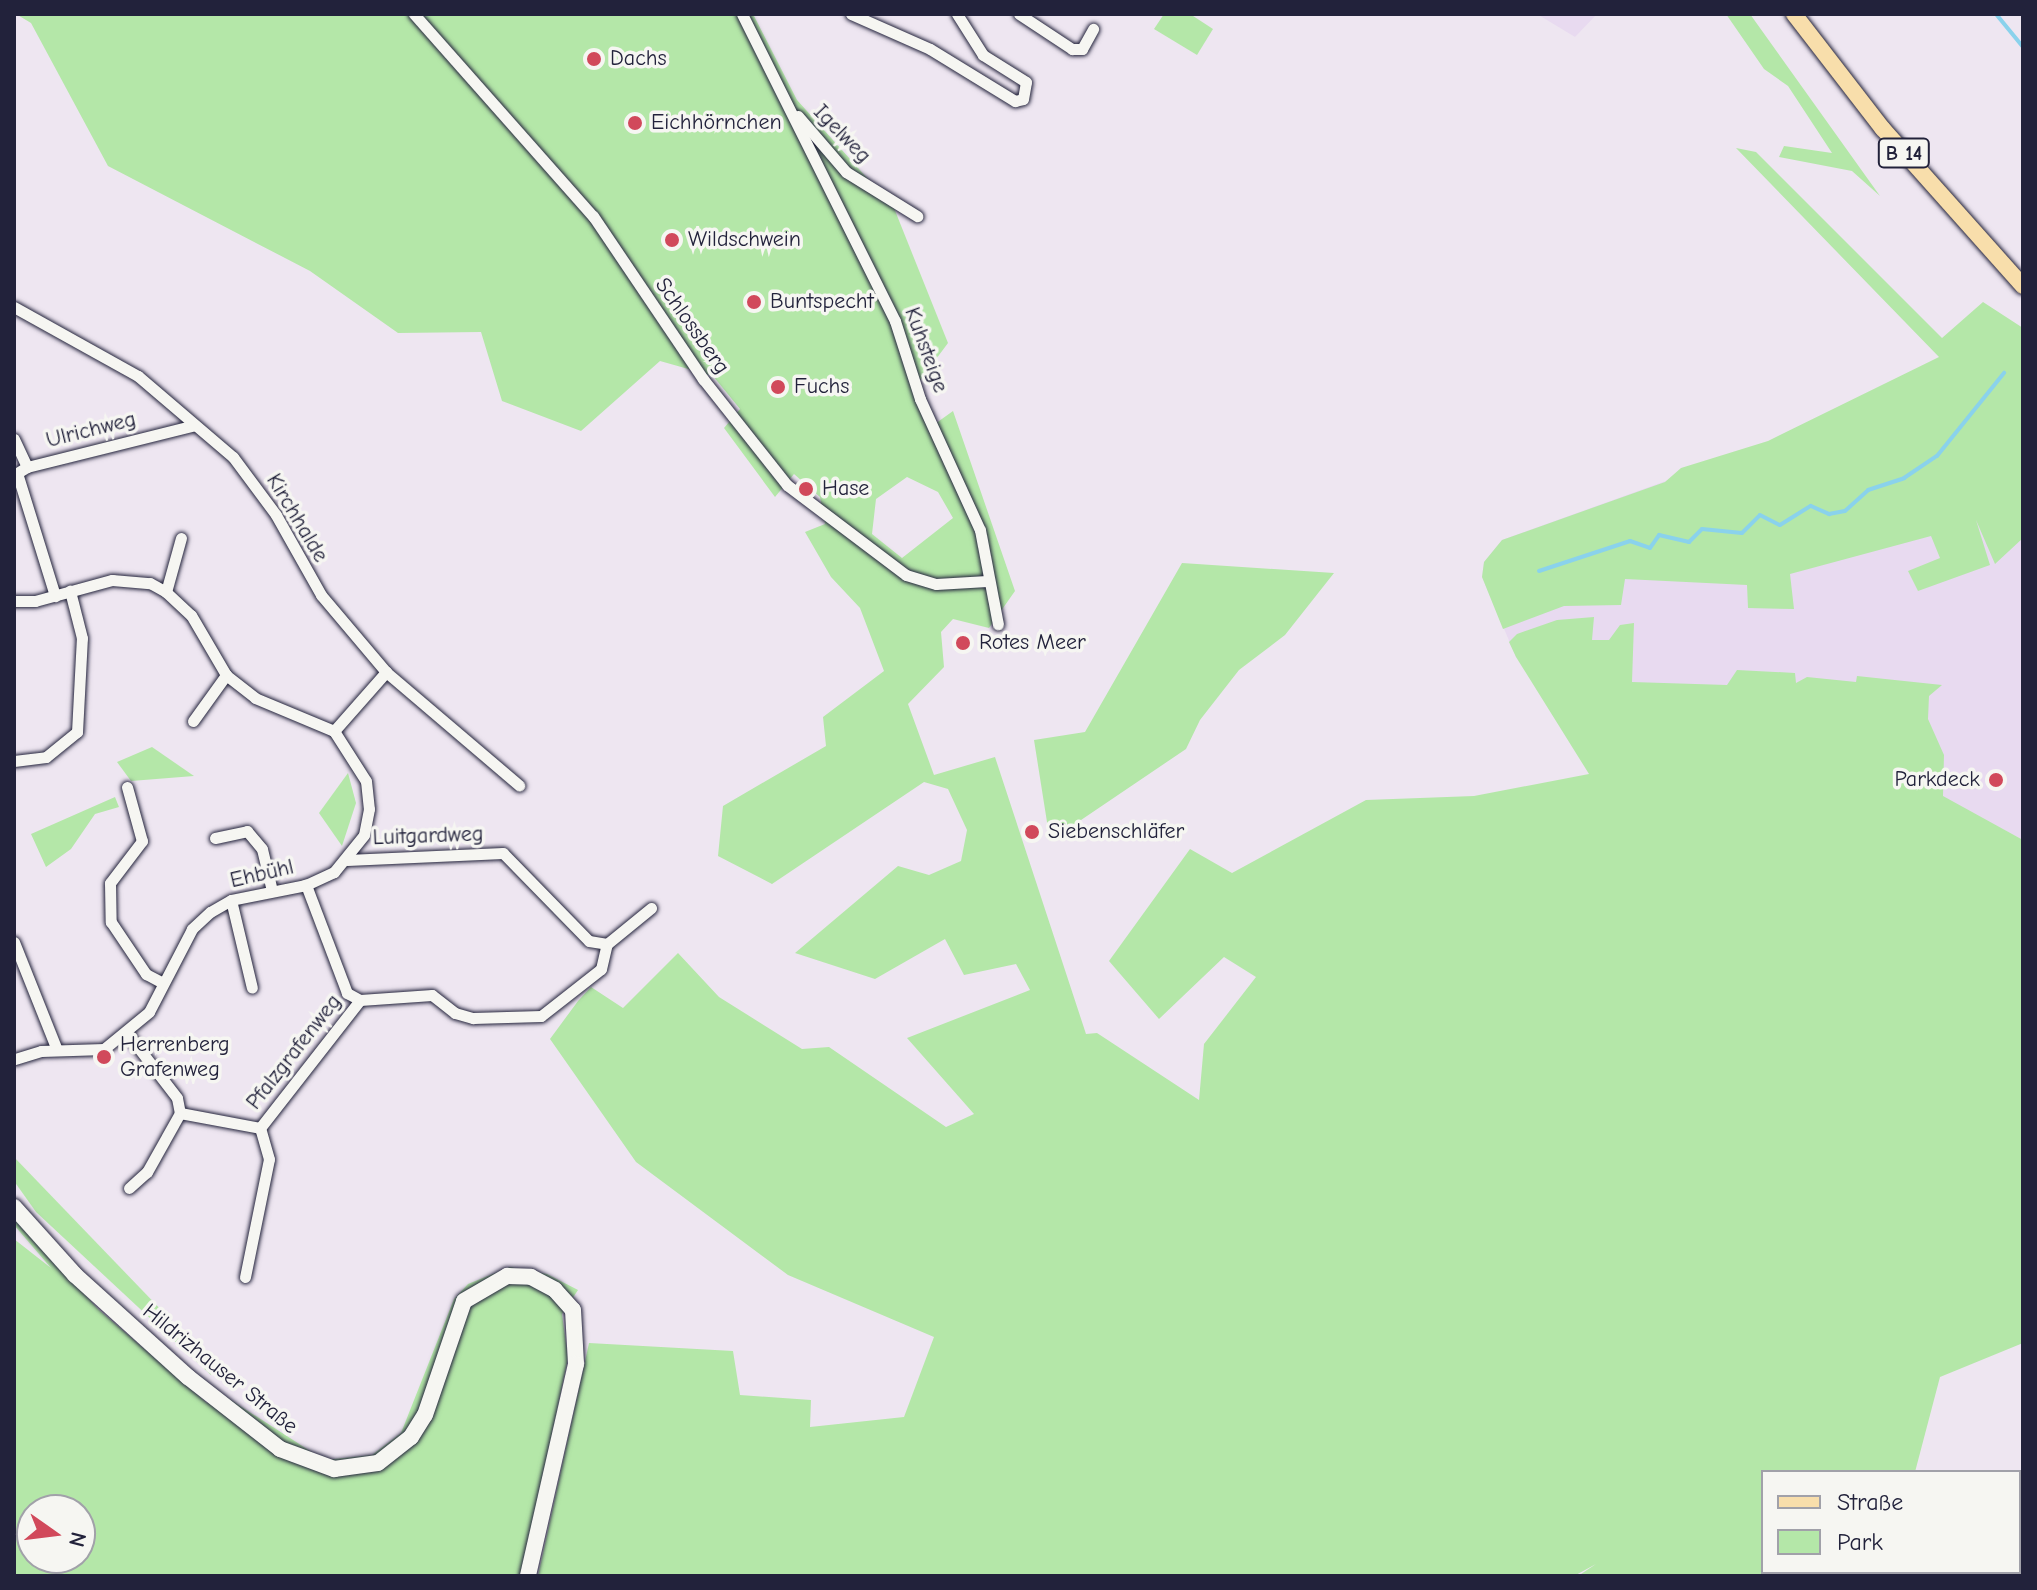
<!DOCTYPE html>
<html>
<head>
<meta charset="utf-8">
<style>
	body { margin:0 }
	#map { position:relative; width:2037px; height:1590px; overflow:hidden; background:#eee6f1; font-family:"Comic Neue",sans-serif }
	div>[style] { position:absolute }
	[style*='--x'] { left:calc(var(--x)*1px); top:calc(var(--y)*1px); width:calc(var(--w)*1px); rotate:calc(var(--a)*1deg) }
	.built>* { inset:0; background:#e8daf0 }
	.green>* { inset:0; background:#b4e7a8 }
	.stream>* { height:4px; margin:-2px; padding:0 2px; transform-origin:2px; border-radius:2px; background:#8ad2ec }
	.roads { filter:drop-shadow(0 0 2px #22223b) drop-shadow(0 0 2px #22223b) }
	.street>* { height:11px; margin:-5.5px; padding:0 5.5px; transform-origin:5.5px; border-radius:5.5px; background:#f6f6f2 }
	.secondary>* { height:16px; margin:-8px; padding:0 8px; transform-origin:8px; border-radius:8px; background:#f6f6f2 }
	.primary>* { height:16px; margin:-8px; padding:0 8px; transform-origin:8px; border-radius:8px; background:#f8deab }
	.dots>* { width:22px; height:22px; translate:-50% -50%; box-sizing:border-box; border:4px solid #f6f6f2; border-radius:50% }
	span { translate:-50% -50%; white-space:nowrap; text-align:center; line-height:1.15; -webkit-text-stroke:7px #f6f6f2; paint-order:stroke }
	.shield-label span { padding:2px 6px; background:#f6f6f2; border:2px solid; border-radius:6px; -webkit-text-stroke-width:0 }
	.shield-label { font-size:20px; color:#22223b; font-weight:700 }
	.poi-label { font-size:22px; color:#22223b }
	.left { translate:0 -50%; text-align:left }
	.right { translate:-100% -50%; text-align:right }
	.street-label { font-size:22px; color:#22223b }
	.frame { position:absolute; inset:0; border:16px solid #22223b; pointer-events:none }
	.legend { position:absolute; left:1761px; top:1470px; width:260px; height:104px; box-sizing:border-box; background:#f6f6f2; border:2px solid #a1a1a9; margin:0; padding:10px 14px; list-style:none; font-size:24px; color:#22223b }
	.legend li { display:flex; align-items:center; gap:16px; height:40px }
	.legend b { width:40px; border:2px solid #a1a1a9 }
	.north { position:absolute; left:16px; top:1494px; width:80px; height:80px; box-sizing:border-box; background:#f6f6f2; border:2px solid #a1a1a9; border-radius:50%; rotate:104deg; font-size:22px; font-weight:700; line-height:32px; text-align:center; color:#22223b }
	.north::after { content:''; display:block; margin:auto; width:28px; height:36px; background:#d1495b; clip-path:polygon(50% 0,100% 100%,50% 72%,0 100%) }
</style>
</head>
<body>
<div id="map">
	<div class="built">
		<i style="clip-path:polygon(1537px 14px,1597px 14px,1575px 37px)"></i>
		<i style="clip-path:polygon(2023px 352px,2023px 840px,1943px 797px,1661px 731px,1516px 657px,1482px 577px,1484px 562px,1502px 540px)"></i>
	</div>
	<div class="green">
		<i style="clip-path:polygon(evenodd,16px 14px,753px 14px,797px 100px,894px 208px,948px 343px,913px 390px,928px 429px,953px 411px,1015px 591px,989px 628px,953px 619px,941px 632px,944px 667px,908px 704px,934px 775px,995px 757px,1086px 1034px,1097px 1033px,1199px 1100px,1204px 1044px,1256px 977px,1224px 957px,1159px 1019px,1109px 961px,1190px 849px,1232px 873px,1366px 800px,1474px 796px,1589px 774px,1516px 657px,1509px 642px,1517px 634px,1557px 620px,1594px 617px,1592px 640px,1609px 640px,1620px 625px,1634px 623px,1632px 682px,1727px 685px,1737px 670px,1795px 673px,1796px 683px,1807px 677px,1856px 682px,1857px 676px,1942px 685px,1929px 696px,1928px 719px,1944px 755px,1943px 796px,2023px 840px,2023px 1343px,1940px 1377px,1915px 1472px,1763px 1472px,1763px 1572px,1887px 1576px,1578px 1576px,1596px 1564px,1574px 1576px,538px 1576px,589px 1343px,733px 1351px,740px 1395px,811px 1400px,810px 1427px,904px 1417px,934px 1337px,788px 1275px,636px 1162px,550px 1039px,578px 1001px,591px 987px,623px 1008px,678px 953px,719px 997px,802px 1049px,829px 1047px,946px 1127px,974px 1114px,907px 1038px,1030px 990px,1016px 964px,964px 975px,945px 939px,875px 979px,795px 953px,898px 866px,929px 875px,961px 861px,967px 830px,948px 789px,924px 782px,772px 884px,718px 856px,723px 806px,826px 746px,823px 717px,884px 671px,860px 608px,831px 577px,805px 532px,825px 524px,820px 497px,794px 474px,775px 497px,724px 428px,740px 409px,713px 376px,660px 361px,581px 431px,502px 401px,481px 332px,398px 333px,310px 271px,108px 166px,31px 23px,16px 14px,907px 477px,938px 492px,953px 518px,902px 558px,872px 534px,876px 499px,907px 477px)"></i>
		<i style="clip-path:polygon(1164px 14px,1190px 14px,1213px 29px,1197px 55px,1154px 29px)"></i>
		<i style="clip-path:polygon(1726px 14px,1750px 14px,1880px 196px,1852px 171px,1779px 157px,1784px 146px,1832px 153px,1788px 86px,1764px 69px)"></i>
		<i style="clip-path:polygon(1736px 148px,1756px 152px,1942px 338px,1983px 302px,2023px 328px,2023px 538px,1995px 564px,1976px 520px,1990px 565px,1918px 591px,1908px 571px,1940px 558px,1931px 536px,1790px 574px,1794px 609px,1748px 608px,1747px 585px,1625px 579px,1621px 605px,1564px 606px,1503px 629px,1482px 577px,1484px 562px,1502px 540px,1665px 482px,1681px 468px,1768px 441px,1939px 357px)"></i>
		<i style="clip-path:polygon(1182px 563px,1334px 573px,1285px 635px,1239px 670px,1200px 720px,1186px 749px,1050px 841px,1034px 740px,1085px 732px)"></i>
		<i style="clip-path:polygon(152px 747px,194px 776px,131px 781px,117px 762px)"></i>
		<i style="clip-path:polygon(348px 773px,356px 803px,342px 846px,319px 813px)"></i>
		<i style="clip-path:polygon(115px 797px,119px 807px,95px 814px,71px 849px,46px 867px,31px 834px)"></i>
		<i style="clip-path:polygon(14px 1157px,218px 1369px,211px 1375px,36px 1212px,14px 1181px)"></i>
		<i style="clip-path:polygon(evenodd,14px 1217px,98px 1309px,207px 1403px,217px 1391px,324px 1460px,372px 1455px,401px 1433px,454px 1299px,468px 1284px,510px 1267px,547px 1274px,578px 1290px,562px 1314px,568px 1358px,522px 1576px,14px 1576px,14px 1239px,51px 1268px,14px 1225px,14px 1217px,32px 1510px,80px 1510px,80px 1558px,32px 1558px,32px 1510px)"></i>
	</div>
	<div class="stream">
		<i style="--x:1996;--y:14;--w:43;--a:50.7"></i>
		<i style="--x:1539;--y:571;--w:96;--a:-18.2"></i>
		<i style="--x:1630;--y:541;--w:21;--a:19"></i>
		<i style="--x:1650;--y:548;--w:16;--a:-55"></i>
		<i style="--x:1659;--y:535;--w:31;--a:13"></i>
		<i style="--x:1689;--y:542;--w:18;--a:-45"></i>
		<i style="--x:1702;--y:529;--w:40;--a:5.7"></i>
		<i style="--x:1742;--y:533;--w:25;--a:-45"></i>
		<i style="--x:1760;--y:515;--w:22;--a:27"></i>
		<i style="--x:1780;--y:525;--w:36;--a:-32"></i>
		<i style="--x:1811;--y:506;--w:20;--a:24"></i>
		<i style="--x:1829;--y:514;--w:16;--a:-11"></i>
		<i style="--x:1845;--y:511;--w:31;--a:-42"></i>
		<i style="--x:1868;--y:490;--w:38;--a:-18"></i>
		<i style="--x:1904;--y:478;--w:40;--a:-34"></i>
		<i style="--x:1937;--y:456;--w:107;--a:-51.1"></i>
	</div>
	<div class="roads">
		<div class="street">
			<i style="--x:414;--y:14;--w:270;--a:48.5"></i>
			<i style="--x:593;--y:216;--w:197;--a:56"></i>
			<i style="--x:703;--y:379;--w:135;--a:51.6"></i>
			<i style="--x:787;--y:485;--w:149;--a:37.1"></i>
			<i style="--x:906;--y:575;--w:31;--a:17"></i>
			<i style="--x:936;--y:584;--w:51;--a:-3.4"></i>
			<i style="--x:742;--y:14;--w:343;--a:63.5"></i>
			<i style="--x:895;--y:321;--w:82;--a:72.2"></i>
			<i style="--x:920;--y:399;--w:144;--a:65.4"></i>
			<i style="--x:980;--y:530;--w:96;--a:79.2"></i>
			<i style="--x:851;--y:14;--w:86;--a:23.9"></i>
			<i style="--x:930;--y:49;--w:100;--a:31.5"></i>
			<i style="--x:1015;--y:101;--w:8;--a:-14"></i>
			<i style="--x:1023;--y:99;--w:17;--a:-80"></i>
			<i style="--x:1026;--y:82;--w:51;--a:-147.9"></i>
			<i style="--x:983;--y:55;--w:49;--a:-122.4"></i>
			<i style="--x:1019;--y:14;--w:64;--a:33.4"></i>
			<i style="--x:1072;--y:49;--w:10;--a:0"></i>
			<i style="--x:1082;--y:49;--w:23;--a:-61"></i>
			<i style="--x:798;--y:116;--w:74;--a:49.4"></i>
			<i style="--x:846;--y:172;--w:84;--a:31.8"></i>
			<i style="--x:14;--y:307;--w:142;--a:29.1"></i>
			<i style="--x:138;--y:376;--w:125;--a:40.5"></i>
			<i style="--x:233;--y:457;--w:72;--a:53.4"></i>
			<i style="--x:276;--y:515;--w:92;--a:60.6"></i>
			<i style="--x:321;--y:595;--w:101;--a:49.8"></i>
			<i style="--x:386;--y:672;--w:175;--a:40.4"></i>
			<i style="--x:14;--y:439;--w:31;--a:65"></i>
			<i style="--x:27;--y:467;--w:173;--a:-14"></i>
			<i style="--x:27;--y:467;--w:12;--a:149"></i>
			<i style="--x:17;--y:473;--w:129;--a:72.8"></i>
			<i style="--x:166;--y:592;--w:56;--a:-74.5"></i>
			<i style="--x:14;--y:601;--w:21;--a:0"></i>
			<i style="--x:35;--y:601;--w:80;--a:-15.3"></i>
			<i style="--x:112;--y:580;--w:38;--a:5"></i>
			<i style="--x:150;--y:583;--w:18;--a:29"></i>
			<i style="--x:166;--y:592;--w:34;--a:43"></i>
			<i style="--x:191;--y:615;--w:69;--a:59.7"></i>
			<i style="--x:226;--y:675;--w:37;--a:38"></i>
			<i style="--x:255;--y:698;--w:86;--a:22.7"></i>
			<i style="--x:334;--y:731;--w:59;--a:57.4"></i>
			<i style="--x:366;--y:781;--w:28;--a:84"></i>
			<i style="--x:369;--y:809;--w:26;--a:101"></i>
			<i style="--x:364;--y:835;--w:48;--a:129"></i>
			<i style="--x:334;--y:872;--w:31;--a:155"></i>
			<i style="--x:306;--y:885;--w:76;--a:168.7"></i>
			<i style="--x:231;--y:900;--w:24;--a:150"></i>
			<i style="--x:210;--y:912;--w:25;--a:137"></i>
			<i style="--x:192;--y:929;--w:93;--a:117.4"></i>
			<i style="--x:149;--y:1012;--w:58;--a:140.6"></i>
			<i style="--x:104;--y:1049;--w:63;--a:178.2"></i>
			<i style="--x:41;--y:1051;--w:28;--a:163"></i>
			<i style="--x:193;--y:721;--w:57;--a:-54.3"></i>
			<i style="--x:334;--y:731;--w:79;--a:-48.6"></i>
			<i style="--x:14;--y:761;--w:32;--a:-7"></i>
			<i style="--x:46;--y:757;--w:40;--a:-39"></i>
			<i style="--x:77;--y:732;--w:94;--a:-87"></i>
			<i style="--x:82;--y:638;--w:49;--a:-104.3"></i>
			<i style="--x:127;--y:787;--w:56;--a:74.5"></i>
			<i style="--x:142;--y:841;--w:53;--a:127.3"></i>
			<i style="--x:110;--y:883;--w:39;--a:89"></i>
			<i style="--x:111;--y:922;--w:63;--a:56.1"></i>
			<i style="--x:146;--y:974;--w:19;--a:28"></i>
			<i style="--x:215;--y:838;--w:33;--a:-12"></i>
			<i style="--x:247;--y:831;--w:23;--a:50"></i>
			<i style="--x:262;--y:849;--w:43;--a:76.6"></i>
			<i style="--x:347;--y:860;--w:156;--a:-2.6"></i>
			<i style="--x:503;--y:853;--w:123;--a:45.7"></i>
			<i style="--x:589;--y:941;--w:18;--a:9"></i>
			<i style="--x:607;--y:944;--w:57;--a:-39.3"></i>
			<i style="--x:231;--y:900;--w:90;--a:76.6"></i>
			<i style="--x:14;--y:942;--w:116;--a:68.3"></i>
			<i style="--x:360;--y:1000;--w:72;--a:-4"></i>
			<i style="--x:432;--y:995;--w:29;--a:38"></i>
			<i style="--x:455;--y:1013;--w:19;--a:16"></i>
			<i style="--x:473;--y:1018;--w:68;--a:-1.7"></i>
			<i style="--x:541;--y:1016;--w:76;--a:-38.1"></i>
			<i style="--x:601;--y:969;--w:26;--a:-77"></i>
			<i style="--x:127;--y:1033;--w:82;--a:52.4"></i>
			<i style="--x:177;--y:1098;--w:15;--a:79"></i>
			<i style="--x:180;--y:1113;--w:81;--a:10.6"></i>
			<i style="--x:260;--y:1128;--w:162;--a:-52"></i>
			<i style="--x:360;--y:1000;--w:15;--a:-152"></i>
			<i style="--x:347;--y:993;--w:116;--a:-110.8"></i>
			<i style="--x:129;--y:1188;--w:24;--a:-42"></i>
			<i style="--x:147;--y:1172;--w:68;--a:-60.8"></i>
			<i style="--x:245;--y:1277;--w:120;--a:-78.5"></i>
			<i style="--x:269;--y:1159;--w:32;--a:-106"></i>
		</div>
		<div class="secondary">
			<i style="--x:14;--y:1207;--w:91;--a:48.1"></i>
			<i style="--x:75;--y:1275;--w:152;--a:42.1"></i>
			<i style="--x:188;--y:1377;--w:117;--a:38"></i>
			<i style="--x:280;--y:1449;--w:58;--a:20.3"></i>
			<i style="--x:334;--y:1469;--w:44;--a:-7.8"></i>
			<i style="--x:378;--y:1463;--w:42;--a:-38.2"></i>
			<i style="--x:411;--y:1437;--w:26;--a:-58"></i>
			<i style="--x:425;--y:1415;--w:120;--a:-71.1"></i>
			<i style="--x:464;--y:1301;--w:50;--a:-30.2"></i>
			<i style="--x:507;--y:1276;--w:24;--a:2"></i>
			<i style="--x:531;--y:1277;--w:27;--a:28"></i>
			<i style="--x:555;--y:1290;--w:27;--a:48"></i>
			<i style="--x:573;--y:1310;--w:54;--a:86.8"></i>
			<i style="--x:576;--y:1364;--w:217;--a:102.8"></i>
		</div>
		<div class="primary">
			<i style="--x:1794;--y:14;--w:145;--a:52.3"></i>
			<i style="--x:1883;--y:129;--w:210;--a:48.3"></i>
		</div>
	</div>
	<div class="dots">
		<i style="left:594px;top:59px;background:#d1495b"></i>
		<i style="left:635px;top:123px;background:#d1495b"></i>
		<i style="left:672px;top:240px;background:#d1495b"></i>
		<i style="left:754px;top:302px;background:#d1495b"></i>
		<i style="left:778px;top:387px;background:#d1495b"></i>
		<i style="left:806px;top:489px;background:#d1495b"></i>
		<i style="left:963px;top:643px;background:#d1495b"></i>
		<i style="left:1996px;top:780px;background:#d1495b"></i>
		<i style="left:1032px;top:832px;background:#d1495b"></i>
		<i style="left:104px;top:1057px;background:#d1495b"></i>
	</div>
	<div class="shield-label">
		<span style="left:1904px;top:153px">B 14</span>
	</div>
	<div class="poi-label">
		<span class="left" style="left:610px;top:59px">Dachs</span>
		<span class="left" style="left:651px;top:123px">Eichhörnchen</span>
		<span class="left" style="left:688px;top:240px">Wildschwein</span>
		<span class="left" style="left:770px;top:302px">Buntspecht</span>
		<span class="left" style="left:794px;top:387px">Fuchs</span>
		<span class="left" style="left:822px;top:489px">Hase</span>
		<span class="left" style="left:979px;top:643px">Rotes Meer</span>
		<span class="right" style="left:1980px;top:780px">Parkdeck</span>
		<span class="left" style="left:1048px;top:832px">Siebenschläfer</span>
		<span class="left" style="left:120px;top:1057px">Herrenberg<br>Grafenweg</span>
	</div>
	<div class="street-label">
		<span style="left:842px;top:134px;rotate:46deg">Igelweg</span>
		<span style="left:692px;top:326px;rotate:55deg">Schlossberg</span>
		<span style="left:926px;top:350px;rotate:70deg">Kuhsteige</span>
		<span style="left:91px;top:430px;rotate:-14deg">Ulrichweg</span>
		<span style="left:297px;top:518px;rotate:59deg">Kirchhalde</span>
		<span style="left:428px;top:836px;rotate:-2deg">Luitgardweg</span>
		<span style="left:262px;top:874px;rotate:-13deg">Ehbühl</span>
		<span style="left:294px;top:1052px;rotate:-52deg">Pfalzgrafenweg</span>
		<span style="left:220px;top:1369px;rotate:39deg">Hildrizhauser Straße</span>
	</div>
	<div class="frame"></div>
	<ul class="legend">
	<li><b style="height:10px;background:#f8deab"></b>Straße</li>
	<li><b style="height:22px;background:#b4e7a8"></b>Park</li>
	</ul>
	<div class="north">N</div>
</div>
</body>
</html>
